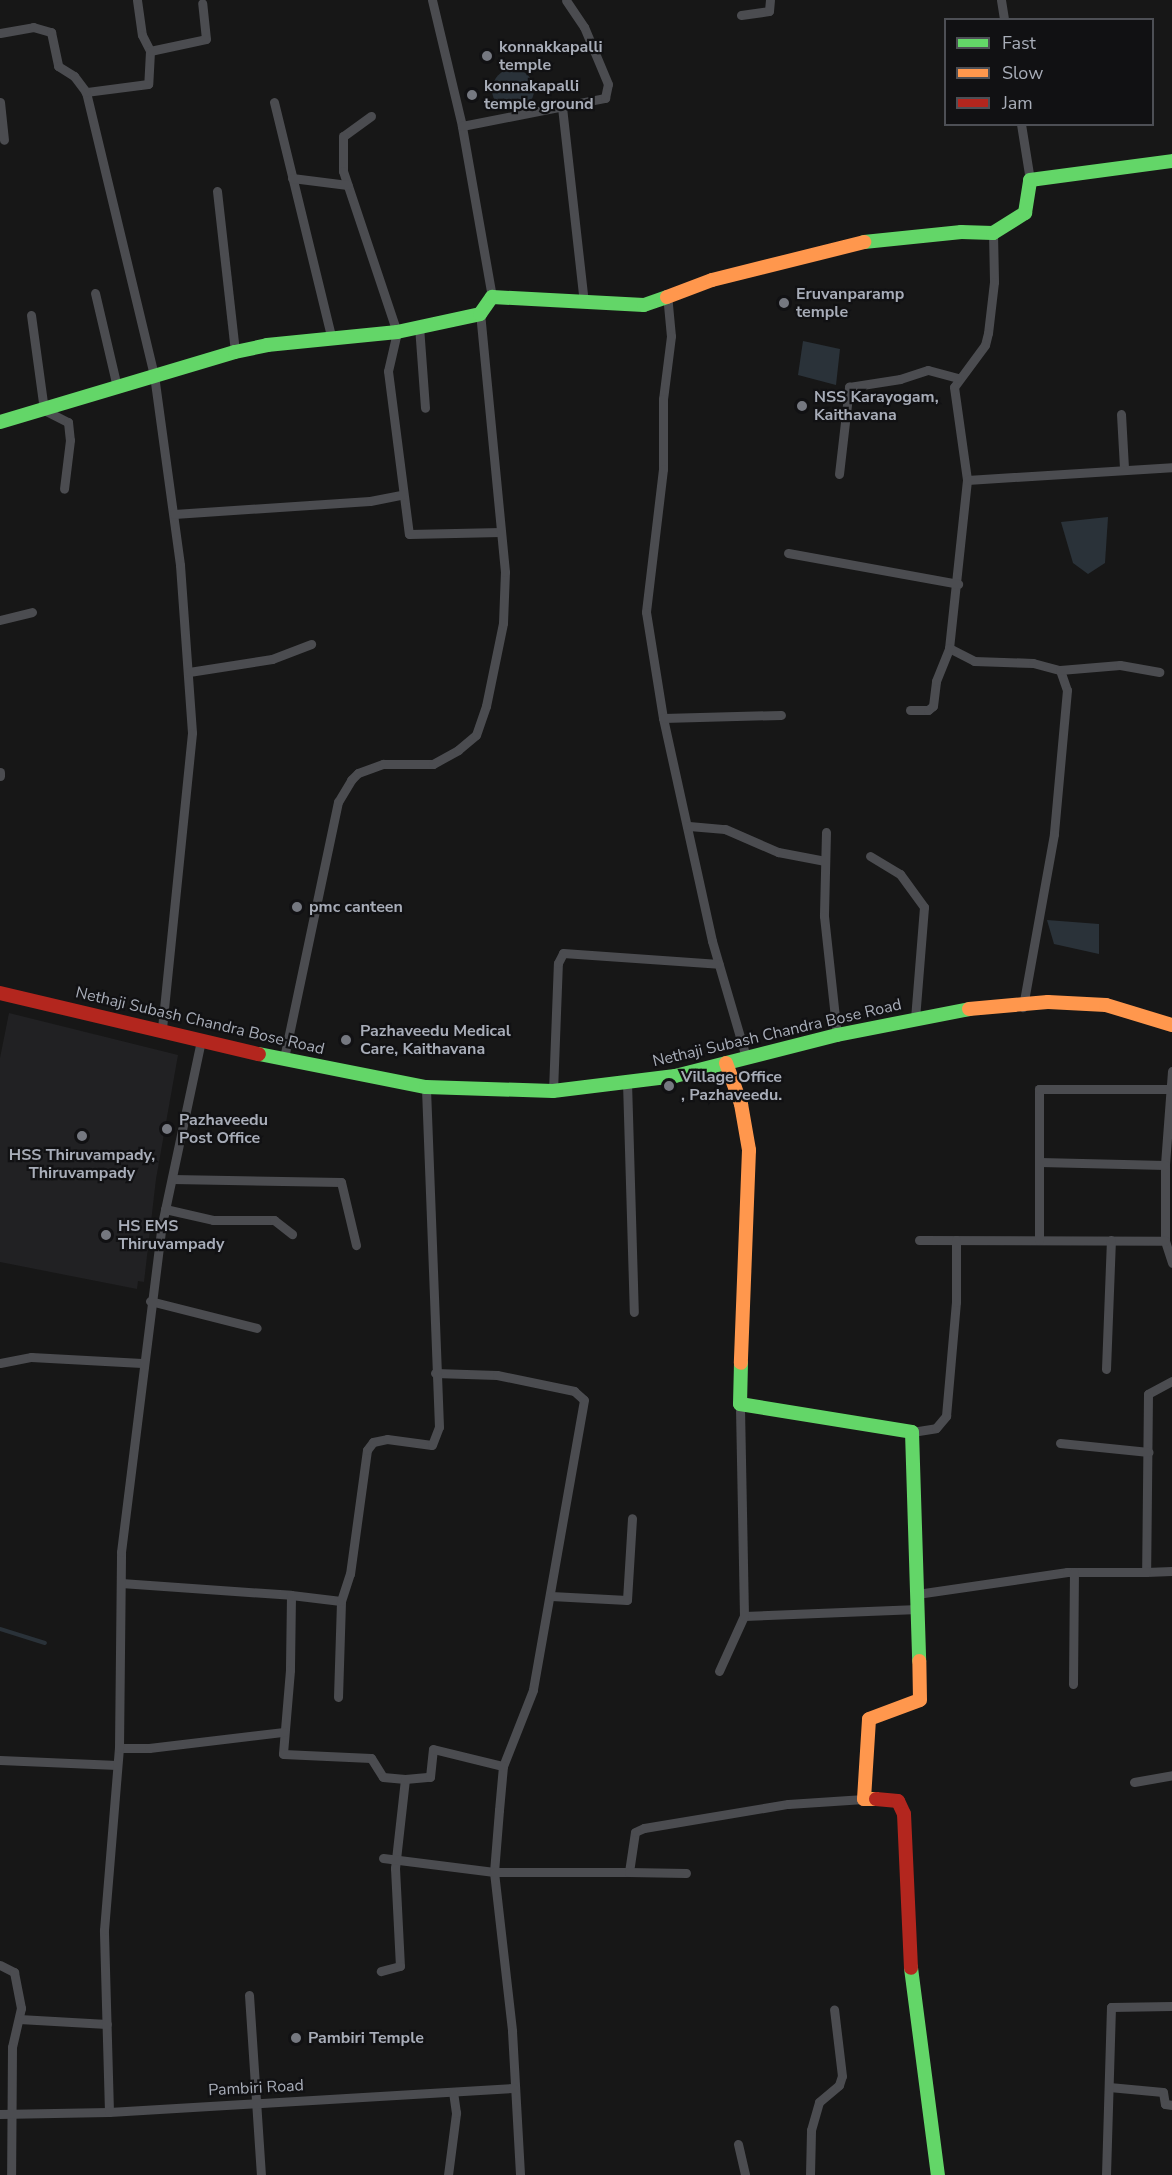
<!DOCTYPE html>
<html>
<head>
<meta charset="utf-8">
<style>
	body { margin:0 }
	#map { position:relative; width:1172px; height:2175px; overflow:hidden; background:#171717; font-family:"Nunito Sans",sans-serif }
	div>[style] { position:absolute }
	[style*='--x'] { left:calc(var(--x)*1px); top:calc(var(--y)*1px); width:calc(var(--w)*1px); rotate:calc(var(--a)*1deg) }
	.built>* { inset:0; background:#212123 }
	.water>* { inset:0; background:#2a3239 }
	.round { border-radius:50% }
	.stream>* { height:4px; margin:-2px; padding:0 2px; transform-origin:2px; border-radius:2px; background:#2a3239 }
	.street>* { height:9px; margin:-4.5px; padding:0 4.5px; transform-origin:4.5px; border-radius:4.5px; background:#4b4c50 }
	.fast>* { height:14px; margin:-7px; padding:0 7px; transform-origin:7px; border-radius:7px; background:#63d668 }
	.slow>* { height:14px; margin:-7px; padding:0 7px; transform-origin:7px; border-radius:7px; background:#ff974d }
	.jam>* { height:14px; margin:-7px; padding:0 7px; transform-origin:7px; border-radius:7px; background:#b3261e }
	.dots>* { width:16px; height:16px; translate:-50% -50%; box-sizing:border-box; border:3px solid #111113; border-radius:50% }
	span { translate:-50% -50%; white-space:nowrap; text-align:center; line-height:1.15; -webkit-text-stroke:4.5px #111113; paint-order:stroke }
	.poi-label { font-size:16px; color:#a8adb8; font-weight:700 }
	.left { translate:0 -50%; text-align:left }
	.street-label { font-size:16px; color:#a8adb8 }
	.legend { position:absolute; left:944px; top:18px; width:210px; height:108px; box-sizing:border-box; background:#111113; border:2px solid #4d4f55; margin:0; padding:8px 10px; list-style:none; font-size:18px; color:#a8adb8 }
	.legend li { display:flex; align-items:center; gap:12px; height:30px }
	.legend b { width:30px; border:2px solid #4d4f55 }
</style>
</head>
<body>
<div id="map">
	<div class="built">
		<i style="clip-path:polygon(9px 1013px,178px 1055px,156px 1179px,144px 1282px,138px 1281px,137px 1289px,0 1262px,0 1058px)"></i>
	</div>
	<div class="water">
		<i class="round" style="left:492px;top:69px;width:42px;height:42px"></i>
		<i style="clip-path:polygon(803px 341px,840px 349px,836px 385px,798px 375px)"></i>
		<i style="clip-path:polygon(1108px 517px,1105px 563px,1088px 574px,1073px 563px,1061px 522px)"></i>
		<i style="clip-path:polygon(1047px 920px,1099px 924px,1099px 954px,1054px 944px)"></i>
	</div>
	<div class="stream">
		<i style="--x:0;--y:1629;--w:47;--a:17.3"></i>
	</div>
	<div class="street">
		<i style="--x:137;--y:0;--w:35;--a:82"></i>
		<i style="--x:142;--y:35;--w:18;--a:63"></i>
		<i style="--x:150;--y:51;--w:33;--a:93"></i>
		<i style="--x:148;--y:84;--w:63;--a:172.6"></i>
		<i style="--x:86;--y:92;--w:291;--a:76.5"></i>
		<i style="--x:154;--y:375;--w:192;--a:82.2"></i>
		<i style="--x:180;--y:565;--w:168;--a:85.9"></i>
		<i style="--x:192;--y:733;--w:299;--a:95.8"></i>
		<i style="--x:432;--y:0;--w:130;--a:76.6"></i>
		<i style="--x:1001;--y:0;--w:20;--a:81"></i>
		<i style="--x:741;--y:15;--w:28;--a:-8"></i>
		<i style="--x:769;--y:11;--w:11;--a:-85"></i>
		<i style="--x:0;--y:33;--w:34;--a:-10"></i>
		<i style="--x:33;--y:27;--w:19;--a:16"></i>
		<i style="--x:51;--y:32;--w:35;--a:78"></i>
		<i style="--x:58;--y:66;--w:19;--a:32"></i>
		<i style="--x:74;--y:76;--w:20;--a:53"></i>
		<i style="--x:150;--y:51;--w:57;--a:-12.1"></i>
		<i style="--x:206;--y:39;--w:36;--a:-96"></i>
		<i style="--x:0;--y:102;--w:38;--a:84"></i>
		<i style="--x:274;--y:102;--w:245;--a:76.3"></i>
		<i style="--x:562;--y:107;--w:196;--a:83.6"></i>
		<i style="--x:371;--y:116;--w:34;--a:144"></i>
		<i style="--x:343;--y:136;--w:35;--a:90"></i>
		<i style="--x:343;--y:171;--w:170;--a:71.5"></i>
		<i style="--x:397;--y:332;--w:40;--a:103"></i>
		<i style="--x:388;--y:371;--w:164;--a:82.7"></i>
		<i style="--x:409;--y:534;--w:92;--a:-1.2"></i>
		<i style="--x:1021;--y:124;--w:57;--a:80.9"></i>
		<i style="--x:292;--y:178;--w:56;--a:7.1"></i>
		<i style="--x:217;--y:191;--w:162;--a:83.6"></i>
		<i style="--x:993;--y:233;--w:49;--a:88.8"></i>
		<i style="--x:994;--y:282;--w:51;--a:96.7"></i>
		<i style="--x:988;--y:333;--w:12;--a:104"></i>
		<i style="--x:985;--y:345;--w:52;--a:126.4"></i>
		<i style="--x:954;--y:387;--w:94;--a:82"></i>
		<i style="--x:967;--y:480;--w:169;--a:96.1"></i>
		<i style="--x:949;--y:648;--w:28;--a:27"></i>
		<i style="--x:974;--y:661;--w:59;--a:1.9"></i>
		<i style="--x:1033;--y:663;--w:28;--a:15"></i>
		<i style="--x:1060;--y:670;--w:21;--a:71"></i>
		<i style="--x:1067;--y:690;--w:145;--a:95.2"></i>
		<i style="--x:1054;--y:834;--w:176;--a:100.2"></i>
		<i style="--x:95;--y:293;--w:97;--a:76.8"></i>
		<i style="--x:667;--y:294;--w:42;--a:84.6"></i>
		<i style="--x:671;--y:336;--w:64;--a:97.2"></i>
		<i style="--x:663;--y:399;--w:70;--a:90"></i>
		<i style="--x:663;--y:469;--w:144;--a:96.8"></i>
		<i style="--x:646;--y:612;--w:107;--a:80.9"></i>
		<i style="--x:663;--y:718;--w:228;--a:77.6"></i>
		<i style="--x:712;--y:941;--w:121;--a:73.7"></i>
		<i style="--x:492;--y:297;--w:174;--a:-100"></i>
		<i style="--x:462;--y:126;--w:146;--a:-11.1"></i>
		<i style="--x:605;--y:98;--w:14;--a:-78"></i>
		<i style="--x:608;--y:84;--w:62;--a:-112.8"></i>
		<i style="--x:584;--y:27;--w:32;--a:-124"></i>
		<i style="--x:31;--y:315;--w:96;--a:82.2"></i>
		<i style="--x:44;--y:410;--w:27;--a:27"></i>
		<i style="--x:68;--y:422;--w:18;--a:84"></i>
		<i style="--x:70;--y:440;--w:49;--a:97"></i>
		<i style="--x:419;--y:326;--w:82;--a:85.8"></i>
		<i style="--x:1121;--y:414;--w:54;--a:86.8"></i>
		<i style="--x:839;--y:474;--w:88;--a:-83.4"></i>
		<i style="--x:849;--y:387;--w:52;--a:-8.9"></i>
		<i style="--x:900;--y:379;--w:29;--a:-18"></i>
		<i style="--x:928;--y:370;--w:30;--a:15"></i>
		<i style="--x:967;--y:480;--w:205;--a:-3.6"></i>
		<i style="--x:174;--y:514;--w:196;--a:-3.8"></i>
		<i style="--x:370;--y:501;--w:33;--a:-11"></i>
		<i style="--x:788;--y:553;--w:173;--a:10.3"></i>
		<i style="--x:0;--y:620;--w:33;--a:-14"></i>
		<i style="--x:1060;--y:670;--w:60;--a:-4.8"></i>
		<i style="--x:1120;--y:665;--w:40;--a:10"></i>
		<i style="--x:189;--y:672;--w:84;--a:-8.9"></i>
		<i style="--x:272;--y:659;--w:42;--a:-21"></i>
		<i style="--x:910;--y:710;--w:18;--a:0"></i>
		<i style="--x:928;--y:710;--w:6;--a:-39"></i>
		<i style="--x:933;--y:706;--w:25;--a:-83"></i>
		<i style="--x:936;--y:681;--w:35;--a:-68"></i>
		<i style="--x:663;--y:718;--w:118;--a:-1.5"></i>
		<i style="--x:0;--y:776;--w:4;--a:-90"></i>
		<i style="--x:689;--y:826;--w:36;--a:5"></i>
		<i style="--x:725;--y:829;--w:58;--a:23.5"></i>
		<i style="--x:778;--y:852;--w:48;--a:10.8"></i>
		<i style="--x:826;--y:832;--w:84;--a:91.4"></i>
		<i style="--x:824;--y:916;--w:120;--a:83.8"></i>
		<i style="--x:870;--y:856;--w:35;--a:31"></i>
		<i style="--x:900;--y:874;--w:41;--a:54"></i>
		<i style="--x:924;--y:907;--w:111;--a:94.6"></i>
		<i style="--x:284;--y:1058;--w:262;--a:-78.1"></i>
		<i style="--x:338;--y:802;--w:26;--a:-59"></i>
		<i style="--x:351;--y:780;--w:10;--a:-45"></i>
		<i style="--x:358;--y:773;--w:27;--a:-20"></i>
		<i style="--x:383;--y:764;--w:50;--a:0"></i>
		<i style="--x:433;--y:764;--w:29;--a:-29"></i>
		<i style="--x:458;--y:750;--w:23;--a:-40"></i>
		<i style="--x:476;--y:735;--w:31;--a:-71"></i>
		<i style="--x:486;--y:706;--w:85;--a:-78.4"></i>
		<i style="--x:503;--y:623;--w:51;--a:-87.8"></i>
		<i style="--x:505;--y:572;--w:259;--a:-95.5"></i>
		<i style="--x:1172;--y:1071;--w:94;--a:94.3"></i>
		<i style="--x:1165;--y:1165;--w:76;--a:90"></i>
		<i style="--x:1165;--y:1241;--w:23;--a:72"></i>
		<i style="--x:627;--y:1082;--w:230;--a:88.3"></i>
		<i style="--x:553;--y:1091;--w:128;--a:-87.8"></i>
		<i style="--x:558;--y:963;--w:11;--a:-63"></i>
		<i style="--x:563;--y:953;--w:156;--a:4"></i>
		<i style="--x:1040;--y:1162;--w:125;--a:1.4"></i>
		<i style="--x:172;--y:1179;--w:169;--a:1"></i>
		<i style="--x:341;--y:1182;--w:65;--a:76.6"></i>
		<i style="--x:165;--y:1209;--w:49;--a:12.9"></i>
		<i style="--x:213;--y:1220;--w:61;--a:0"></i>
		<i style="--x:274;--y:1220;--w:23;--a:38"></i>
		<i style="--x:919;--y:1240;--w:246;--a:0.2"></i>
		<i style="--x:1039;--y:1240;--w:151;--a:-90"></i>
		<i style="--x:1039;--y:1089;--w:131;--a:0"></i>
		<i style="--x:150;--y:1301;--w:110;--a:14.2"></i>
		<i style="--x:0;--y:1363;--w:32;--a:-11"></i>
		<i style="--x:31;--y:1357;--w:111;--a:3.1"></i>
		<i style="--x:1106;--y:1369;--w:129;--a:-87.8"></i>
		<i style="--x:435;--y:1373;--w:62;--a:1.8"></i>
		<i style="--x:497;--y:1375;--w:79;--a:11.7"></i>
		<i style="--x:574;--y:1391;--w:13;--a:42"></i>
		<i style="--x:584;--y:1400;--w:294;--a:100"></i>
		<i style="--x:533;--y:1690;--w:82;--a:111.5"></i>
		<i style="--x:503;--y:1766;--w:44;--a:95.2"></i>
		<i style="--x:499;--y:1810;--w:62;--a:94.6"></i>
		<i style="--x:494;--y:1872;--w:160;--a:83.5"></i>
		<i style="--x:512;--y:2031;--w:144;--a:86.8"></i>
		<i style="--x:1172;--y:1381;--w:27;--a:152"></i>
		<i style="--x:1148;--y:1394;--w:178;--a:90.6"></i>
		<i style="--x:1146;--y:1572;--w:26;--a:-2"></i>
		<i style="--x:912;--y:1432;--w:24;--a:-9"></i>
		<i style="--x:936;--y:1428;--w:16;--a:-50"></i>
		<i style="--x:946;--y:1416;--w:114;--a:-85"></i>
		<i style="--x:956;--y:1302;--w:62;--a:-90"></i>
		<i style="--x:1060;--y:1443;--w:89;--a:5.8"></i>
		<i style="--x:121;--y:1583;--w:170;--a:4"></i>
		<i style="--x:291;--y:1595;--w:75;--a:90.8"></i>
		<i style="--x:290;--y:1670;--w:84;--a:94.8"></i>
		<i style="--x:283;--y:1754;--w:88;--a:2.6"></i>
		<i style="--x:371;--y:1758;--w:22;--a:58"></i>
		<i style="--x:383;--y:1777;--w:22;--a:5"></i>
		<i style="--x:405;--y:1779;--w:90;--a:96.4"></i>
		<i style="--x:395;--y:1868;--w:98;--a:87.1"></i>
		<i style="--x:400;--y:1966;--w:20;--a:165"></i>
		<i style="--x:917;--y:1594;--w:152;--a:-8.3"></i>
		<i style="--x:1067;--y:1572;--w:79;--a:0"></i>
		<i style="--x:291;--y:1595;--w:50;--a:6.8"></i>
		<i style="--x:551;--y:1596;--w:76;--a:3"></i>
		<i style="--x:627;--y:1600;--w:82;--a:-86.5"></i>
		<i style="--x:744;--y:1616;--w:174;--a:-2.3"></i>
		<i style="--x:719;--y:1671;--w:60;--a:-65.6"></i>
		<i style="--x:744;--y:1616;--w:212;--a:-91.1"></i>
		<i style="--x:1073;--y:1684;--w:112;--a:-89.5"></i>
		<i style="--x:338;--y:1697;--w:96;--a:-88.2"></i>
		<i style="--x:341;--y:1601;--w:28;--a:-72"></i>
		<i style="--x:350;--y:1574;--w:125;--a:-82.2"></i>
		<i style="--x:367;--y:1450;--w:10;--a:-53"></i>
		<i style="--x:373;--y:1442;--w:14;--a:-12"></i>
		<i style="--x:387;--y:1439;--w:45;--a:7.6"></i>
		<i style="--x:432;--y:1445;--w:19;--a:-69"></i>
		<i style="--x:439;--y:1427;--w:340;--a:-92.2"></i>
		<i style="--x:119;--y:1748;--w:30;--a:0"></i>
		<i style="--x:149;--y:1748;--w:136;--a:-6.8"></i>
		<i style="--x:0;--y:1760;--w:117;--a:2.4"></i>
		<i style="--x:405;--y:1779;--w:25;--a:-5"></i>
		<i style="--x:430;--y:1777;--w:28;--a:-84"></i>
		<i style="--x:433;--y:1749;--w:72;--a:13.7"></i>
		<i style="--x:1134;--y:1782;--w:39;--a:-10"></i>
		<i style="--x:383;--y:1858;--w:112;--a:7.2"></i>
		<i style="--x:494;--y:1872;--w:135;--a:0"></i>
		<i style="--x:629;--y:1872;--w:40;--a:-81.5"></i>
		<i style="--x:635;--y:1832;--w:10;--a:-24"></i>
		<i style="--x:644;--y:1828;--w:146;--a:-9.5"></i>
		<i style="--x:788;--y:1804;--w:76;--a:-3.8"></i>
		<i style="--x:629;--y:1872;--w:57;--a:1"></i>
		<i style="--x:0;--y:1965;--w:16;--a:27"></i>
		<i style="--x:14;--y:1972;--w:37;--a:79"></i>
		<i style="--x:21;--y:2008;--w:40;--a:103"></i>
		<i style="--x:12;--y:2047;--w:128;--a:90.4"></i>
		<i style="--x:249;--y:1995;--w:180;--a:86.2"></i>
		<i style="--x:19;--y:2019;--w:88;--a:3.3"></i>
		<i style="--x:1109;--y:2087;--w:54;--a:5.3"></i>
		<i style="--x:1163;--y:2092;--w:12;--a:81"></i>
		<i style="--x:1165;--y:2104;--w:7;--a:8"></i>
		<i style="--x:109;--y:2112;--w:182;--a:-91.6"></i>
		<i style="--x:104;--y:1930;--w:183;--a:-85.3"></i>
		<i style="--x:119;--y:1748;--w:196;--a:-89.4"></i>
		<i style="--x:121;--y:1552;--w:331;--a:-82.9"></i>
		<i style="--x:162;--y:1224;--w:187;--a:-78"></i>
		<i style="--x:0;--y:2114;--w:109;--a:-1.1"></i>
		<i style="--x:109;--y:2112;--w:405;--a:-3.4"></i>
		<i style="--x:738;--y:2144;--w:32;--a:77"></i>
		<i style="--x:448;--y:2175;--w:63;--a:-82.6"></i>
		<i style="--x:456;--y:2113;--w:21;--a:-98"></i>
		<i style="--x:810;--y:2175;--w:45;--a:-88.7"></i>
		<i style="--x:811;--y:2130;--w:29;--a:-74"></i>
		<i style="--x:819;--y:2102;--w:26;--a:-40"></i>
		<i style="--x:839;--y:2085;--w:9;--a:-72"></i>
		<i style="--x:842;--y:2076;--w:67;--a:-96.8"></i>
		<i style="--x:1106;--y:2175;--w:168;--a:-88.3"></i>
		<i style="--x:1111;--y:2007;--w:61;--a:-0.9"></i>
	</div>
	<div class="fast">
		<i style="--x:864;--y:242;--w:98;--a:-5.9"></i>
		<i style="--x:961;--y:232;--w:32;--a:2"></i>
		<i style="--x:993;--y:233;--w:38;--a:-32"></i>
		<i style="--x:1025;--y:213;--w:33;--a:-81"></i>
		<i style="--x:1030;--y:180;--w:143;--a:-7.6"></i>
		<i style="--x:0;--y:422;--w:245;--a:-16.6"></i>
		<i style="--x:235;--y:352;--w:33;--a:-12"></i>
		<i style="--x:267;--y:345;--w:131;--a:-5.7"></i>
		<i style="--x:397;--y:332;--w:85;--a:-12.2"></i>
		<i style="--x:480;--y:314;--w:21;--a:-55"></i>
		<i style="--x:492;--y:297;--w:152;--a:3"></i>
		<i style="--x:644;--y:305;--w:24;--a:-19"></i>
		<i style="--x:259;--y:1054;--w:170;--a:11.2"></i>
		<i style="--x:426;--y:1087;--w:127;--a:1.8"></i>
		<i style="--x:553;--y:1091;--w:123;--a:-7"></i>
		<i style="--x:675;--y:1076;--w:167;--a:-14.2"></i>
		<i style="--x:837;--y:1035;--w:135;--a:-11.1"></i>
		<i style="--x:741;--y:1363;--w:41;--a:91.4"></i>
		<i style="--x:740;--y:1404;--w:174;--a:9.2"></i>
		<i style="--x:912;--y:1432;--w:229;--a:88.2"></i>
		<i style="--x:911;--y:1968;--w:209;--a:82.6"></i>
	</div>
	<div class="slow">
		<i style="--x:667;--y:297;--w:48;--a:-20.7"></i>
		<i style="--x:712;--y:280;--w:157;--a:-14"></i>
		<i style="--x:969;--y:1009;--w:79;--a:-5.1"></i>
		<i style="--x:1048;--y:1002;--w:58;--a:3"></i>
		<i style="--x:1106;--y:1005;--w:69;--a:16.9"></i>
		<i style="--x:726;--y:1063;--w:44;--a:69.9"></i>
		<i style="--x:741;--y:1104;--w:47;--a:80.1"></i>
		<i style="--x:749;--y:1150;--w:213;--a:92.2"></i>
		<i style="--x:876;--y:1799;--w:12;--a:180"></i>
		<i style="--x:864;--y:1799;--w:80;--a:-86.4"></i>
		<i style="--x:869;--y:1719;--w:54;--a:-20.4"></i>
		<i style="--x:920;--y:1700;--w:39;--a:-91"></i>
	</div>
	<div class="jam">
		<i style="--x:0;--y:993;--w:266;--a:13.3"></i>
		<i style="--x:876;--y:1799;--w:22;--a:5"></i>
		<i style="--x:898;--y:1801;--w:14;--a:65"></i>
		<i style="--x:904;--y:1814;--w:154;--a:87.4"></i>
	</div>
	<div class="dots">
		<i style="left:487px;top:56px;background:#757880"></i>
		<i style="left:472px;top:95px;background:#757880"></i>
		<i style="left:784px;top:303px;background:#757880"></i>
		<i style="left:802px;top:406px;background:#757880"></i>
		<i style="left:297px;top:907px;background:#757880"></i>
		<i style="left:346px;top:1040px;background:#757880"></i>
		<i style="left:669px;top:1086px;background:#757880"></i>
		<i style="left:167px;top:1129px;background:#757880"></i>
		<i style="left:82px;top:1136px;background:#757880"></i>
		<i style="left:106px;top:1235px;background:#757880"></i>
		<i style="left:296px;top:2038px;background:#757880"></i>
	</div>
	<div class="poi-label">
		<span class="left" style="left:499px;top:56px">konnakkapalli<br>temple</span>
		<span class="left" style="left:484px;top:95px">konnakapalli<br>temple ground</span>
		<span class="left" style="left:796px;top:303px">Eruvanparamp<br>temple</span>
		<span class="left" style="left:814px;top:406px">NSS Karayogam,<br>Kaithavana</span>
		<span class="left" style="left:309px;top:907px">pmc canteen</span>
		<span class="left" style="left:360px;top:1040px">Pazhaveedu Medical<br>Care, Kaithavana</span>
		<span class="left" style="left:681px;top:1086px">Village Office<br>, Pazhaveedu.</span>
		<span class="left" style="left:179px;top:1129px">Pazhaveedu<br>Post Office</span>
		<span style="left:82px;top:1164px">HSS Thiruvampady,<br>Thiruvampady</span>
		<span class="left" style="left:118px;top:1235px">HS EMS<br>Thiruvampady</span>
		<span class="left" style="left:308px;top:2038px">Pambiri Temple</span>
	</div>
	<div class="street-label">
		<span style="left:200px;top:1021px;rotate:13deg">Nethaji Subash Chandra Bose Road</span>
		<span style="left:777px;top:1033px;rotate:-13deg">Nethaji Subash Chandra Bose Road</span>
		<span style="left:256px;top:2088px;rotate:-3deg">Pambiri Road</span>
	</div>
	<ul class="legend">
	<li><b style="height:8px;background:#63d668"></b>Fast</li>
	<li><b style="height:8px;background:#ff974d"></b>Slow</li>
	<li><b style="height:8px;background:#b3261e"></b>Jam</li>
	</ul>
</div>
</body>
</html>
